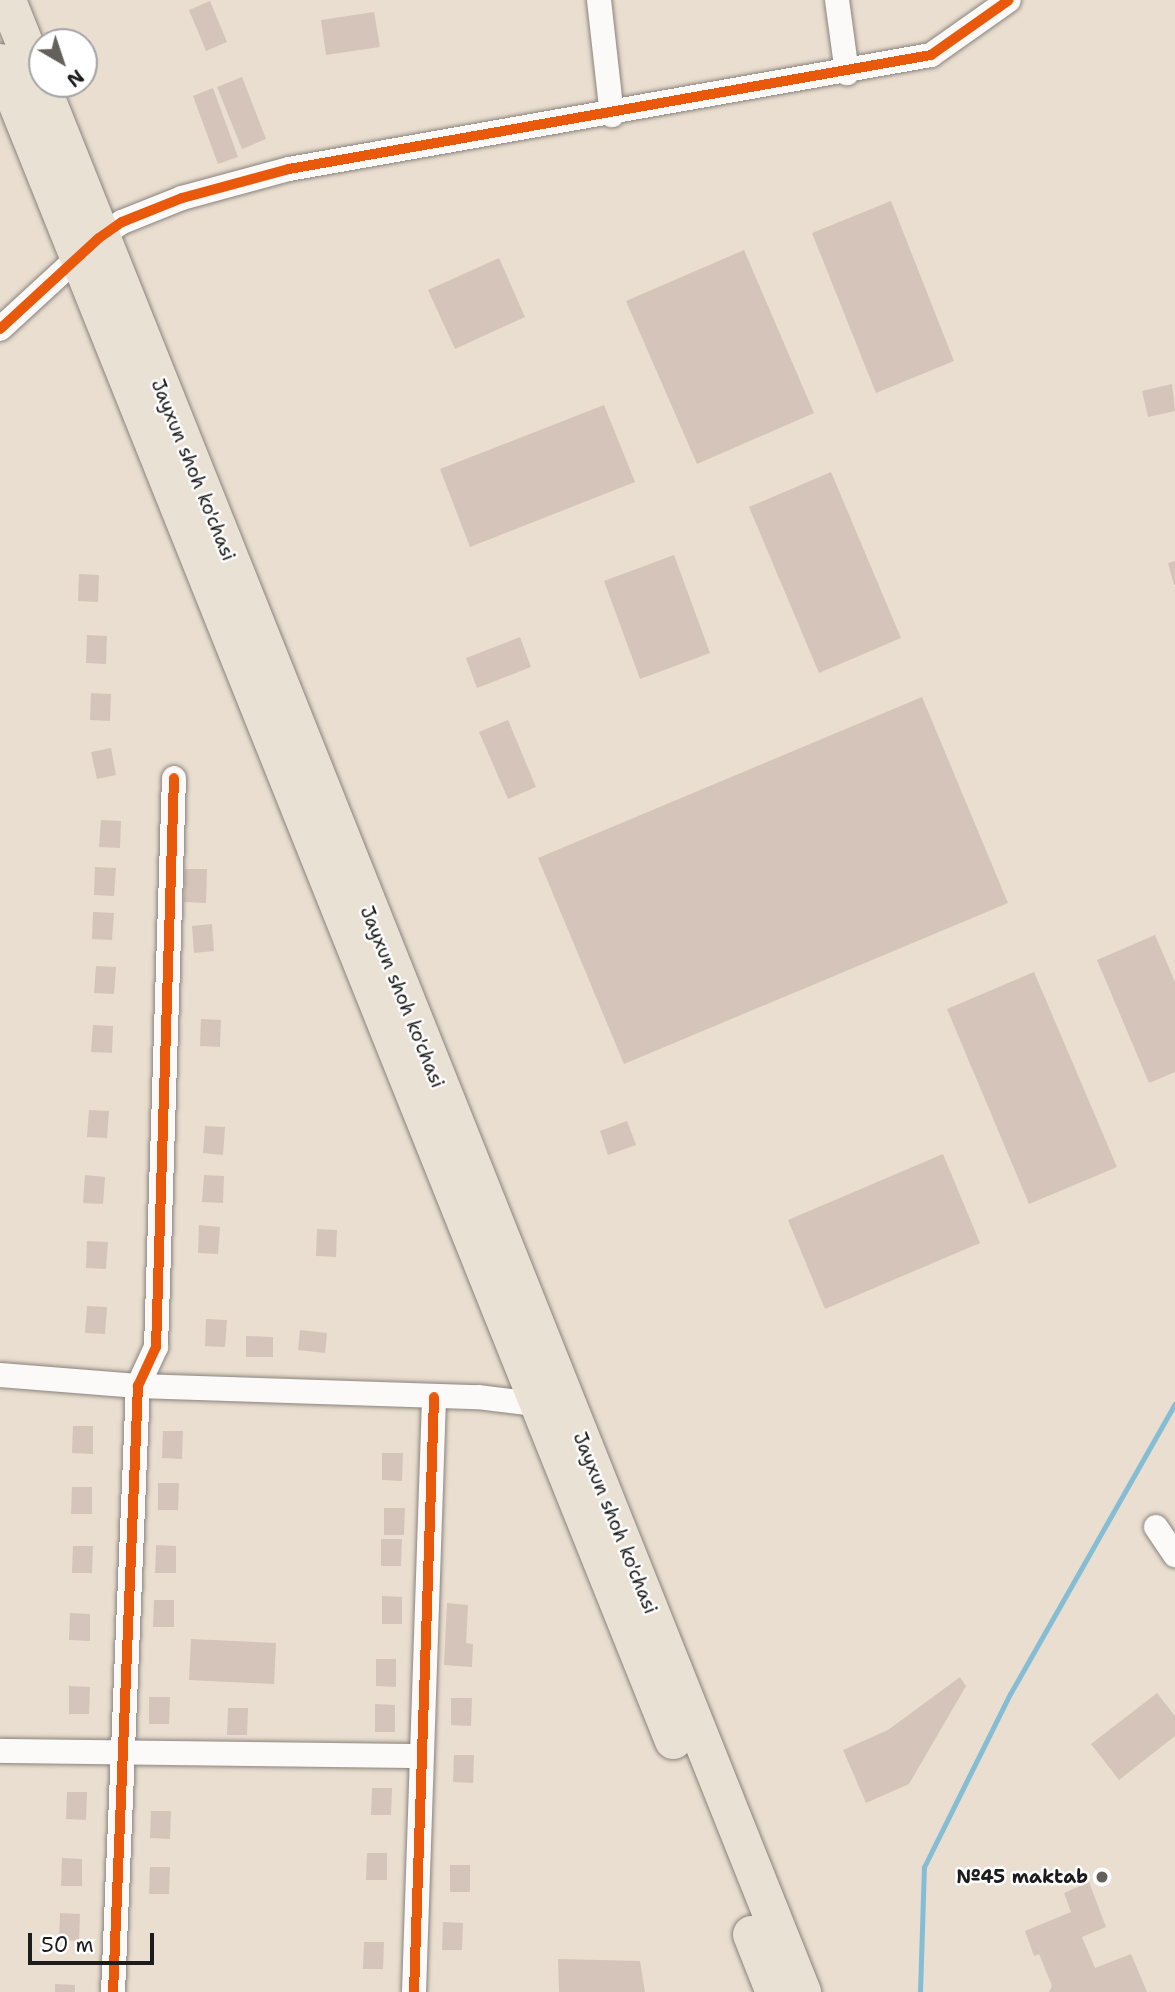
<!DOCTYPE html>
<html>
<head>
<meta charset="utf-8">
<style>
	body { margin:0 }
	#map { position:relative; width:1175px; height:1992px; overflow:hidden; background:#eaded0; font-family:"Shantell Sans",sans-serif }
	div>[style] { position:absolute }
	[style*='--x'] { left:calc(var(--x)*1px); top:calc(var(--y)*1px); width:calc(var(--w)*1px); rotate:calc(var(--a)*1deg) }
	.stream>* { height:5px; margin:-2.5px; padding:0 2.5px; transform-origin:2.5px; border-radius:2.5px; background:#84bdd4 }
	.building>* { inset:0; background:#d5c4ba }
	.roads { filter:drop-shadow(0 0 2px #89837c) drop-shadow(0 0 2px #89837c) }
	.minor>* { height:24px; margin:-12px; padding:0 12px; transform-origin:12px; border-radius:12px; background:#fcfaf8 }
	.highway>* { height:37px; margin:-18.5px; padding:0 18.5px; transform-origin:18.5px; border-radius:18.5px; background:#eae1d5 }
	.cycleway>* { height:10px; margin:-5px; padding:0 5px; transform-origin:5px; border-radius:5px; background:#e8590c }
	.dots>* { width:19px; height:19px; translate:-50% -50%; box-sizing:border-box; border:4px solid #fff; border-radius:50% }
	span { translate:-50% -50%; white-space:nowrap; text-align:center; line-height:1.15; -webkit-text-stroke:5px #fff; paint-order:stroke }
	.street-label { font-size:19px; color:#1c1c1c }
	.poi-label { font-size:19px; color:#1c1c1c; font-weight:700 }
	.right { translate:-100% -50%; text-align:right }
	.north { position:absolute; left:28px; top:28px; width:70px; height:70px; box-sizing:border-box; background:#fff; border:2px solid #a4a4a4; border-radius:50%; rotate:141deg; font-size:19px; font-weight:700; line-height:28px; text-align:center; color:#1c1c1c }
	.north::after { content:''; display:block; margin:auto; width:24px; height:32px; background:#64605b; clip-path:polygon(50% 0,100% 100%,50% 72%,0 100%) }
	.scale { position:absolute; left:28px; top:1933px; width:126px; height:32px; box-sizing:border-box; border:4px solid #1c1c1c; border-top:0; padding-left:9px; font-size:21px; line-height:24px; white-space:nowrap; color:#1c1c1c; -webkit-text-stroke:5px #fff; paint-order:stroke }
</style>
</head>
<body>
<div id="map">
	<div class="stream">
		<i style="--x:920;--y:1992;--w:125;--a:-88.2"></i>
		<i style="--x:924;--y:1867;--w:193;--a:-63.6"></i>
		<i style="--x:1010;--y:1694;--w:334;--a:-60.4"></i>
	</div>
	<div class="building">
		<i style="clip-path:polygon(210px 1px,227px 42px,206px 51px,189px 10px)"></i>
		<i style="clip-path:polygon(374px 12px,380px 47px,326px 55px,321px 20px)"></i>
		<i style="clip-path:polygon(242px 77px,266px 139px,242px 149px,217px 87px)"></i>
		<i style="clip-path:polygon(213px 88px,238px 157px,218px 164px,193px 96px)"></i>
		<i style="clip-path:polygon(891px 201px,954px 361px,876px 393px,812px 233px)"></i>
		<i style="clip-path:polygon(744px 250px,814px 413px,697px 464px,626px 301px)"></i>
		<i style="clip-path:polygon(499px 258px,525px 317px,455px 349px,428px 290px)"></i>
		<i style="clip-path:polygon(1172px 384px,1175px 411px,1148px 417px,1142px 391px)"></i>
		<i style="clip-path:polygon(604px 405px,635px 482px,470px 547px,440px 469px)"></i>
		<i style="clip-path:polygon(831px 472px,901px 638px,819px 673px,749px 507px)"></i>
		<i style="clip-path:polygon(674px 555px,710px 653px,640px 679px,604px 581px)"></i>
		<i style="clip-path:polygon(1175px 561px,1175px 585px,1174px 585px,1168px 563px)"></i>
		<i style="clip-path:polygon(79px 574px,99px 575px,98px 602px,78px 601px)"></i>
		<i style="clip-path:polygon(87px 635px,107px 636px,106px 664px,86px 663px)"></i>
		<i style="clip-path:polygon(520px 637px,531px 667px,477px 688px,466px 658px)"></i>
		<i style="clip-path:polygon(91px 693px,111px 694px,110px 721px,90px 720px)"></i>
		<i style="clip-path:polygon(922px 697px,1008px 903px,624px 1064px,538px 858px)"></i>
		<i style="clip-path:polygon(508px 720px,536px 787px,508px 799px,479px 732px)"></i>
		<i style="clip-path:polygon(111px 748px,116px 775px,97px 779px,91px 752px)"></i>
		<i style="clip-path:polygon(101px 820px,121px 821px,120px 848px,99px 847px)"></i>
		<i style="clip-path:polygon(95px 867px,116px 868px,114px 896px,94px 895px)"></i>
		<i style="clip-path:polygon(185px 869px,207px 869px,206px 903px,184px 902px)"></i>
		<i style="clip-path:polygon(93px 912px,114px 913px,112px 940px,92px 939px)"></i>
		<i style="clip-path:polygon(212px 924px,214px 951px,194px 953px,192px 926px)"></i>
		<i style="clip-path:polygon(1155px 935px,1175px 982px,1175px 1072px,1149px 1083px,1097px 960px)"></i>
		<i style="clip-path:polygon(96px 966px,116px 967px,114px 994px,94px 993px)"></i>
		<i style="clip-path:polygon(1034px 972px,1117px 1167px,1029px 1204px,947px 1009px)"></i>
		<i style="clip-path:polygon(201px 1019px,221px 1020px,220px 1047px,200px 1046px)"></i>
		<i style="clip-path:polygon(93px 1025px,113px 1026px,112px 1053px,91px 1052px)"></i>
		<i style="clip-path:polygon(89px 1110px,109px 1111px,107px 1138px,87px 1137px)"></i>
		<i style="clip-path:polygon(627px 1121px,636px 1145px,608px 1155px,600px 1131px)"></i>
		<i style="clip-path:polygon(205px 1126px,225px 1127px,223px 1155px,203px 1153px)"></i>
		<i style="clip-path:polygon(943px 1154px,980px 1243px,825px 1309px,788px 1220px)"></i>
		<i style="clip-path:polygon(85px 1175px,105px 1177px,103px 1204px,83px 1203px)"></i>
		<i style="clip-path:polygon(204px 1175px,224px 1176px,223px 1203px,202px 1202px)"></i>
		<i style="clip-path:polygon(199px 1225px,220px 1227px,218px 1254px,198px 1253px)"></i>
		<i style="clip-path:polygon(317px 1229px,337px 1230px,336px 1257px,316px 1256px)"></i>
		<i style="clip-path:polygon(87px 1241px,108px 1242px,106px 1269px,86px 1268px)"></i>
		<i style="clip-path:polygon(87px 1306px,107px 1307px,105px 1334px,85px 1333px)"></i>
		<i style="clip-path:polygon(206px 1319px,227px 1320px,225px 1347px,205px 1346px)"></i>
		<i style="clip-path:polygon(300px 1330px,327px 1333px,325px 1353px,298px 1350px)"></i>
		<i style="clip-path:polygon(246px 1336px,273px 1337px,273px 1357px,246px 1357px)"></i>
		<i style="clip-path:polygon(73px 1426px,93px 1426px,93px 1454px,72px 1453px)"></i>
		<i style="clip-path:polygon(163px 1431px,183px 1431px,182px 1459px,162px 1458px)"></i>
		<i style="clip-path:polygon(382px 1453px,403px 1453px,402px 1481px,382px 1480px)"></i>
		<i style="clip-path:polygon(158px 1483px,179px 1483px,178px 1510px,158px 1510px)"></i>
		<i style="clip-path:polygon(72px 1487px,92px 1487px,92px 1514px,71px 1514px)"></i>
		<i style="clip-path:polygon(384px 1508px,405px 1508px,404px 1535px,384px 1535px)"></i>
		<i style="clip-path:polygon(381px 1539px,402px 1539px,401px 1566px,381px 1566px)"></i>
		<i style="clip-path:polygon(156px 1545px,176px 1546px,176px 1573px,155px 1573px)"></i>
		<i style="clip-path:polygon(73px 1546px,93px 1546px,92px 1573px,72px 1573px)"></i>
		<i style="clip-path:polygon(382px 1596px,402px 1597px,402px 1624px,382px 1624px)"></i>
		<i style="clip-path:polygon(154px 1600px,174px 1600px,174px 1627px,153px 1627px)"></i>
		<i style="clip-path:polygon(447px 1603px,468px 1605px,466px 1643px,473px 1644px,472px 1667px,444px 1665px)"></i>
		<i style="clip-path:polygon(70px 1613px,90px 1614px,90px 1641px,69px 1640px)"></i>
		<i style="clip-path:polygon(191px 1639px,276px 1643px,274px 1684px,189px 1680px)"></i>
		<i style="clip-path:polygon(376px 1659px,396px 1659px,396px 1687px,376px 1686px)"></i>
		<i style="clip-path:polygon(960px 1677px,966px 1686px,909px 1784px,866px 1803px,843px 1750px,888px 1730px)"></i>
		<i style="clip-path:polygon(69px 1686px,90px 1687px,89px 1714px,69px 1714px)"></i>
		<i style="clip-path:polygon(1157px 1693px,1175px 1716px,1175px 1736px,1119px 1780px,1091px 1744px)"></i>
		<i style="clip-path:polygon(149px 1697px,170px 1697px,169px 1724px,149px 1724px)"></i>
		<i style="clip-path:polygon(451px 1698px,472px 1698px,471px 1726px,451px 1725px)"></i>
		<i style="clip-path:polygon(375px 1704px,395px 1705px,395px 1732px,375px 1732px)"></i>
		<i style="clip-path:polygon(228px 1708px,248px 1708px,247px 1735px,227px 1735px)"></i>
		<i style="clip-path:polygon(454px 1755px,474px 1755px,473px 1783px,453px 1782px)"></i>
		<i style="clip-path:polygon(372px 1788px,392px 1788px,391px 1815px,371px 1815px)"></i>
		<i style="clip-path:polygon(67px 1792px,87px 1792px,86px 1820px,66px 1819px)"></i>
		<i style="clip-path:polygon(151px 1811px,171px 1811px,170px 1839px,150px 1838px)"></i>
		<i style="clip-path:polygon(367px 1853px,387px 1853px,387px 1880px,366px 1880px)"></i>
		<i style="clip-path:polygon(62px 1858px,82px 1859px,82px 1886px,61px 1886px)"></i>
		<i style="clip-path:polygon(450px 1865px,470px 1865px,470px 1892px,450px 1892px)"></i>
		<i style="clip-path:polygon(150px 1867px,170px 1867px,169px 1894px,149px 1894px)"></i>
		<i style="clip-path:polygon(1089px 1882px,1106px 1927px,1082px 1937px,1095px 1968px,1131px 1954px,1147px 1992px,1049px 1992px,1052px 1986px,1039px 1954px,1034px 1956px,1025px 1931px,1071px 1912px,1064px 1893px)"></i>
		<i style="clip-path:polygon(60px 1913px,80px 1914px,79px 1941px,59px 1940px)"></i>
		<i style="clip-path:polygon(443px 1922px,463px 1923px,462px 1950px,442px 1950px)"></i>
		<i style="clip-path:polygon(364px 1942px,384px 1942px,383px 1969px,363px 1969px)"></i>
		<i style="clip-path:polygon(558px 1959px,640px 1961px,645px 1992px,559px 1992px)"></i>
		<i style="clip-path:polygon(55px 1984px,75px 1985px,75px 1992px,55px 1992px)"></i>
	</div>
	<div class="roads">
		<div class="minor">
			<i style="--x:599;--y:0;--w:116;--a:83.6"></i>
			<i style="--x:837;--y:0;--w:74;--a:82.2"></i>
			<i style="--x:0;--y:329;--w:134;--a:-42.6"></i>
			<i style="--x:99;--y:238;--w:28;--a:-35"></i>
			<i style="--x:122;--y:222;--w:65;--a:-21.8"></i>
			<i style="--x:182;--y:198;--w:111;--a:-15.2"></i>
			<i style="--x:289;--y:169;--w:652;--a:-10.07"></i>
			<i style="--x:931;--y:55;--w:95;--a:-35.2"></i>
			<i style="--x:0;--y:1375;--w:138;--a:4.6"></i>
			<i style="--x:138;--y:1386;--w:340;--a:1.9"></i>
			<i style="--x:478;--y:1397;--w:58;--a:6.9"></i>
			<i style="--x:1156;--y:1527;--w:34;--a:56"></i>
			<i style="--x:0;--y:1751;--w:420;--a:0.7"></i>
			<i style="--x:113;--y:1992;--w:607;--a:-87.64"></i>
			<i style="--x:138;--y:1386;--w:43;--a:-65.2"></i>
			<i style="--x:156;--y:1347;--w:569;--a:-88.19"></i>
			<i style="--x:414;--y:1992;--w:595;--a:-88.07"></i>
		</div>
		<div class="highway">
			<i style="--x:7;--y:0;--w:2145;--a:68.24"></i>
			<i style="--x:0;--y:62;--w:1808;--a:68.15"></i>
			<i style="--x:751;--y:1934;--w:62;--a:68.4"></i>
		</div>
	</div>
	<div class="cycleway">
		<i style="--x:0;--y:329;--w:134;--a:-42.6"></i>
		<i style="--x:99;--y:238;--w:28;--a:-35"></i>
		<i style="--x:122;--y:222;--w:65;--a:-21.8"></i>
		<i style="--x:182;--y:198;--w:111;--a:-15.2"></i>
		<i style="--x:289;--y:169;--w:652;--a:-10.07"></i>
		<i style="--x:931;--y:55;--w:95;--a:-35.2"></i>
		<i style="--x:113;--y:1992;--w:607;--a:-87.64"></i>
		<i style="--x:138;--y:1386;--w:43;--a:-65.2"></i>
		<i style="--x:156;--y:1347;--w:569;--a:-88.19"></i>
		<i style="--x:414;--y:1992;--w:595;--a:-88.07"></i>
	</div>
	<div class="dots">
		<i style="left:1102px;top:1877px;background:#64605b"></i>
	</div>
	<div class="street-label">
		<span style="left:193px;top:470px;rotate:68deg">Jayxun shoh ko'chasi</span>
		<span style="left:402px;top:997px;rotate:68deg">Jayxun shoh ko'chasi</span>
		<span style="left:615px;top:1523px;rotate:68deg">Jayxun shoh ko'chasi</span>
	</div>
	<div class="poi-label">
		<span class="right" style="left:1088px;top:1877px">№45 maktab</span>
	</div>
	<div class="north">N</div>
	<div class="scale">50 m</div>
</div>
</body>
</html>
